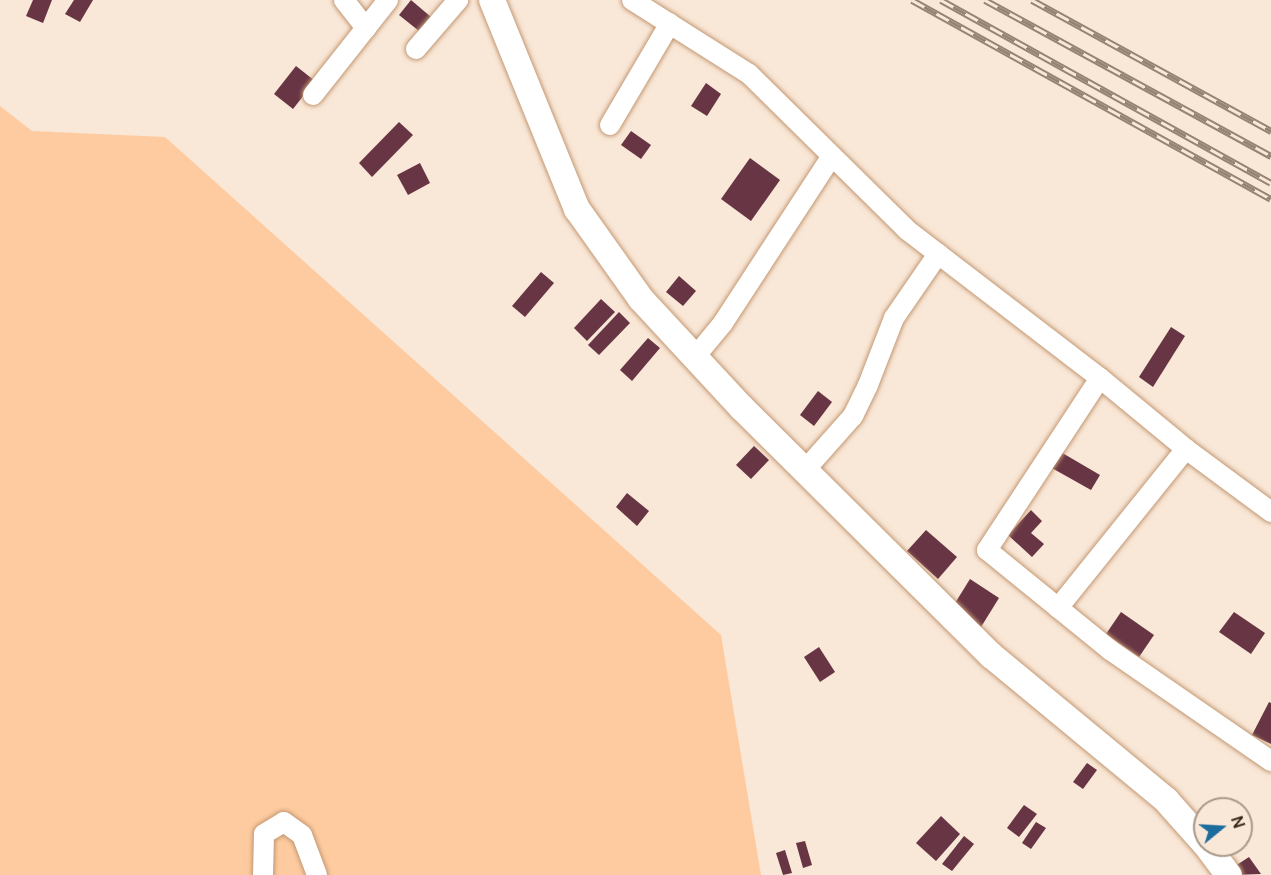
<!DOCTYPE html>
<html>
<head>
<meta charset="utf-8">
<style>
	body { margin:0 }
	#map { position:relative; width:1271px; height:875px; overflow:hidden; background:#f9e7d7; font-family:Manrope,sans-serif }
	div>[style] { position:absolute }
	[style*='--x'] { left:calc(var(--x)*1px); top:calc(var(--y)*1px); width:calc(var(--w)*1px); rotate:calc(var(--a)*1deg) }
	.green>* { inset:0; background:#fecba0 }
	.building>* { inset:0; background:#673544 }
	.roads { filter:drop-shadow(0 0 2px #c39872) drop-shadow(0 0 2px #c39872) }
	.minor>* { height:20px; margin:-10px; padding:0 10px; transform-origin:10px; border-radius:10px; background:#fff }
	.tertiary>* { height:26px; margin:-13px; padding:0 13px; transform-origin:13px; border-radius:13px; background:#fff }
	.rail>* { height:7px; margin-top:-3.5px; transform-origin:0; background:repeating-linear-gradient(90deg,#f9e7d7 0 14px,#958474 0 28px); box-sizing:border-box; border-block:2px solid #958474 }
	span { translate:-50% -50%; white-space:nowrap; text-align:center; line-height:1.15; -webkit-text-stroke:6px #f9e7d7; paint-order:stroke }
	.north { position:absolute; left:1193px; top:797px; width:60px; height:60px; box-sizing:border-box; background:#f9e7d7; border:2px solid #aa9889; border-radius:50%; rotate:72deg; font-size:16px; font-weight:700; line-height:24px; text-align:center; color:#332213 }
	.north::after { content:''; display:block; margin:auto; width:21px; height:27px; background:#1d6c9e; clip-path:polygon(50% 0,100% 100%,50% 72%,0 100%) }
</style>
</head>
<body>
<div id="map">
	<div class="green">
		<i style="clip-path:polygon(0 106px,32px 131px,165px 137px,721px 635px,761px 875px,0 875px)"></i>
	</div>
	<div class="building">
		<i style="clip-path:polygon(33px 0,52px 0,43px 23px,26px 16px)"></i>
		<i style="clip-path:polygon(74px 0,93px 0,80px 22px,65px 14px)"></i>
		<i style="clip-path:polygon(411px 0,431px 17px,419px 31px,399px 15px)"></i>
		<i style="clip-path:polygon(296px 66px,315px 81px,293px 109px,274px 94px)"></i>
		<i style="clip-path:polygon(706px 83px,721px 94px,707px 116px,691px 106px)"></i>
		<i style="clip-path:polygon(399px 122px,413px 135px,372px 177px,359px 163px)"></i>
		<i style="clip-path:polygon(631px 131px,651px 145px,641px 159px,621px 145px)"></i>
		<i style="clip-path:polygon(750px 158px,780px 180px,751px 221px,721px 199px)"></i>
		<i style="clip-path:polygon(420px 163px,430px 183px,408px 195px,397px 175px)"></i>
		<i style="clip-path:polygon(541px 272px,554px 283px,525px 317px,512px 306px)"></i>
		<i style="clip-path:polygon(679px 276px,696px 291px,683px 306px,666px 292px)"></i>
		<i style="clip-path:polygon(601px 299px,615px 312px,587px 341px,574px 328px)"></i>
		<i style="clip-path:polygon(619px 312px,630px 323px,599px 355px,588px 345px)"></i>
		<i style="clip-path:polygon(1171px 327px,1185px 336px,1153px 387px,1139px 377px)"></i>
		<i style="clip-path:polygon(648px 338px,660px 348px,632px 381px,620px 370px)"></i>
		<i style="clip-path:polygon(818px 391px,832px 402px,814px 426px,800px 415px)"></i>
		<i style="clip-path:polygon(754px 446px,769px 460px,751px 479px,736px 465px)"></i>
		<i style="clip-path:polygon(1059px 451px,1100px 475px,1091px 490px,1050px 467px)"></i>
		<i style="clip-path:polygon(627px 493px,649px 511px,637px 526px,616px 507px)"></i>
		<i style="clip-path:polygon(1031px 510px,1042px 521px,1031px 533px,1044px 544px,1032px 557px,1008px 535px)"></i>
		<i style="clip-path:polygon(926px 530px,957px 557px,938px 579px,907px 551px)"></i>
		<i style="clip-path:polygon(970px 579px,999px 598px,981px 627px,952px 608px)"></i>
		<i style="clip-path:polygon(1121px 612px,1154px 635px,1139px 657px,1106px 634px)"></i>
		<i style="clip-path:polygon(1234px 612px,1265px 633px,1251px 654px,1219px 632px)"></i>
		<i style="clip-path:polygon(819px 647px,835px 672px,820px 682px,804px 657px)"></i>
		<i style="clip-path:polygon(1269px 702px,1271px 703px,1271px 744px,1252px 735px)"></i>
		<i style="clip-path:polygon(1087px 763px,1097px 770px,1083px 789px,1073px 782px)"></i>
		<i style="clip-path:polygon(1024px 805px,1037px 814px,1019px 837px,1007px 828px)"></i>
		<i style="clip-path:polygon(941px 816px,960px 834px,936px 861px,916px 843px)"></i>
		<i style="clip-path:polygon(1036px 822px,1046px 828px,1031px 849px,1022px 843px)"></i>
		<i style="clip-path:polygon(964px 836px,974px 844px,952px 871px,942px 864px)"></i>
		<i style="clip-path:polygon(805px 841px,812px 865px,803px 868px,796px 843px)"></i>
		<i style="clip-path:polygon(785px 850px,792px 873px,783px 875px,776px 853px)"></i>
		<i style="clip-path:polygon(1249px 857px,1261px 874px,1232px 875px,1229px 870px)"></i>
	</div>
	<div class="roads">
		<div class="minor">
			<i style="--x:344;--y:0;--w:36;--a:52"></i>
			<i style="--x:632;--y:0;--w:138;--a:32.3"></i>
			<i style="--x:749;--y:74;--w:222;--a:44.6"></i>
			<i style="--x:907;--y:230;--w:243;--a:37.5"></i>
			<i style="--x:1100;--y:378;--w:112;--a:39.5"></i>
			<i style="--x:1186;--y:449;--w:106;--a:36.5"></i>
			<i style="--x:416;--y:49;--w:65;--a:-49.4"></i>
			<i style="--x:313;--y:95;--w:121;--a:-51.7"></i>
			<i style="--x:610;--y:125;--w:118;--a:-59.5"></i>
			<i style="--x:695;--y:357;--w:44;--a:-50.5"></i>
			<i style="--x:723;--y:323;--w:199;--a:-56.9"></i>
			<i style="--x:1100;--y:378;--w:206;--a:123.3"></i>
			<i style="--x:987;--y:550;--w:159;--a:39.1"></i>
			<i style="--x:1110;--y:650;--w:196;--a:34.6"></i>
			<i style="--x:805;--y:470;--w:72;--a:-48.4"></i>
			<i style="--x:853;--y:416;--w:34;--a:-64"></i>
			<i style="--x:868;--y:385;--w:72;--a:-68.8"></i>
			<i style="--x:894;--y:318;--w:78;--a:-55.5"></i>
			<i style="--x:1058;--y:608;--w:204;--a:-51.2"></i>
			<i style="--x:263;--y:875;--w:41;--a:-88.6"></i>
			<i style="--x:264;--y:834;--w:23;--a:-31"></i>
			<i style="--x:284;--y:822;--w:22;--a:36"></i>
			<i style="--x:302;--y:835;--w:43;--a:69.4"></i>
		</div>
		<div class="tertiary">
			<i style="--x:492;--y:0;--w:226;--a:67.9"></i>
			<i style="--x:577;--y:209;--w:110;--a:54.6"></i>
			<i style="--x:641;--y:299;--w:149;--a:47.2"></i>
			<i style="--x:742;--y:408;--w:352;--a:44.8"></i>
			<i style="--x:992;--y:656;--w:226;--a:39.6"></i>
			<i style="--x:1166;--y:800;--w:59;--a:48.4"></i>
			<i style="--x:1206;--y:845;--w:38;--a:53"></i>
		</div>
	</div>
	<div class="rail">
		<i style="--x:912;--y:0;--w:410;--a:29"></i>
		<i style="--x:941;--y:0;--w:377;--a:29"></i>
		<i style="--x:985;--y:0;--w:326;--a:28.6"></i>
		<i style="--x:1032;--y:0;--w:273;--a:28.7"></i>
	</div>
	<div class="north">N</div>
</div>
</body>
</html>
